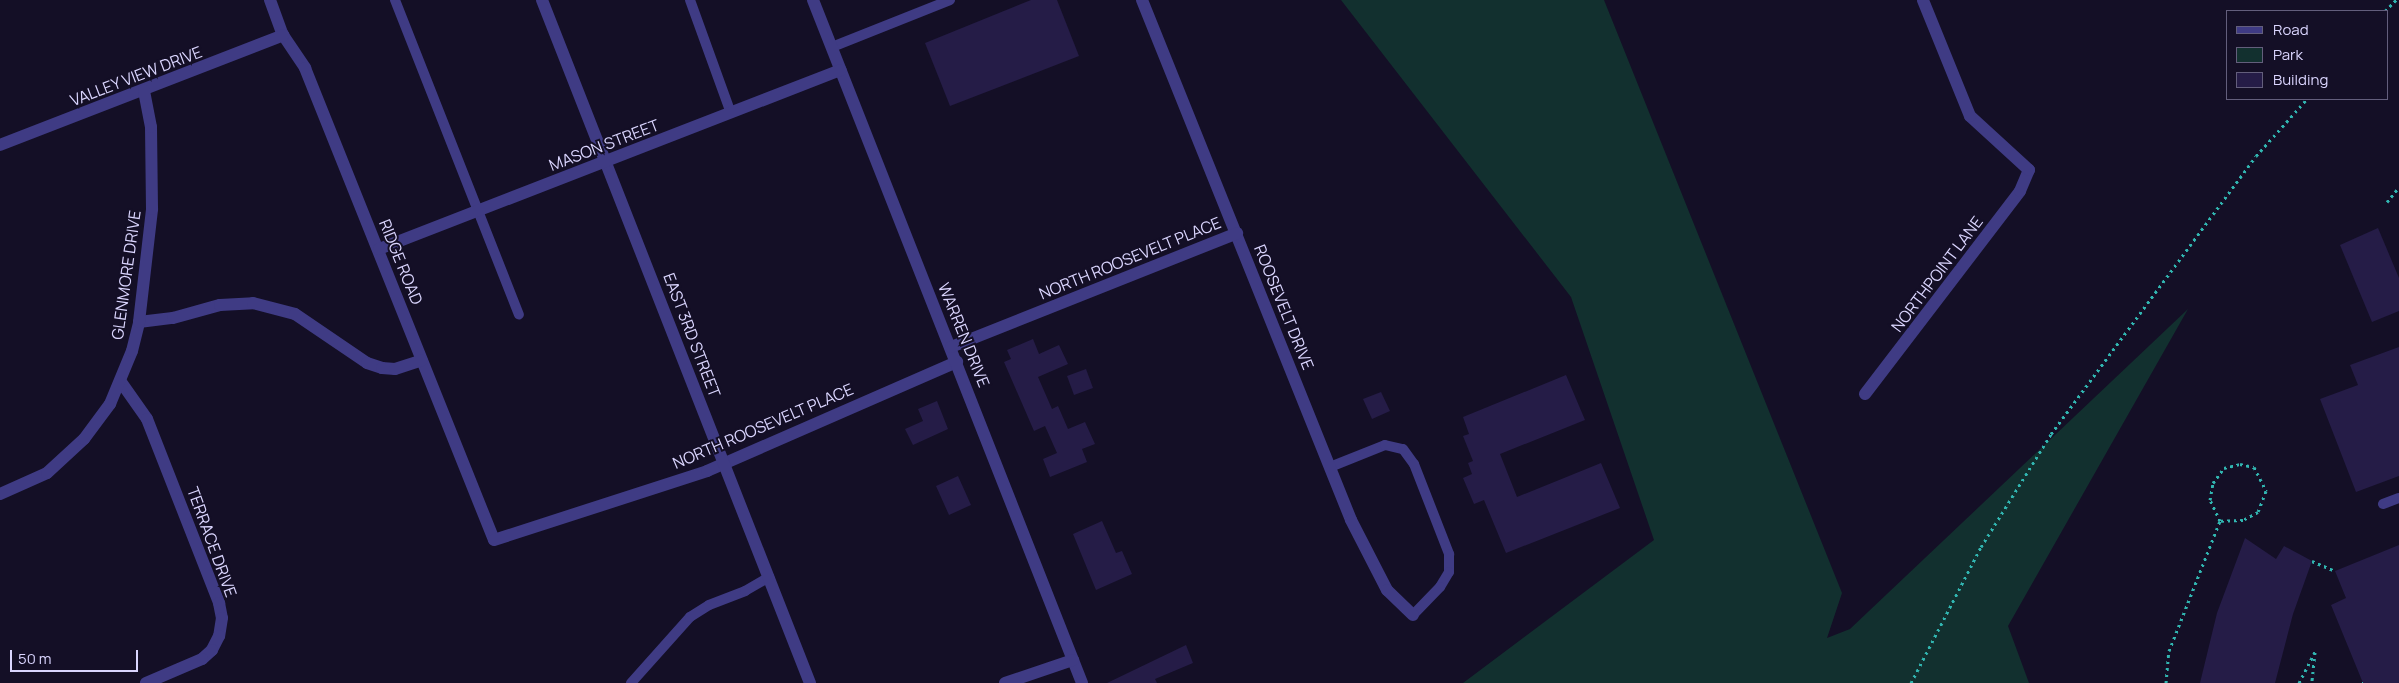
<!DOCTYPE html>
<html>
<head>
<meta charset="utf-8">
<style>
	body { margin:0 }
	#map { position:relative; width:2399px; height:683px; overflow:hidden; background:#140f26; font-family:Manrope,sans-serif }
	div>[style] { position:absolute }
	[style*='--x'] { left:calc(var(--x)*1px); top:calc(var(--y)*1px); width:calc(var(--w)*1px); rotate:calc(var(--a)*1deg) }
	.green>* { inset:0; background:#12302f }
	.building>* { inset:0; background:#251c47 }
	.path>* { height:3px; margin-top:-1.5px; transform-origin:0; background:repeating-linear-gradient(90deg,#31b6b1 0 2.5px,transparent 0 6.5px) }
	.service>* { height:10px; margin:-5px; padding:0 5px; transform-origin:5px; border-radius:5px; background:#3f3b84 }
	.minor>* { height:12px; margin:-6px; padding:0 6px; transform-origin:6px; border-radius:6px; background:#3f3b84 }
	span { translate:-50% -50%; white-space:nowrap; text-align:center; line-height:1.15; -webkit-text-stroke:4px #140f26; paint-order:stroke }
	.street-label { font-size:16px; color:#dad5fe }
	.legend { position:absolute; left:2226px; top:10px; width:162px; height:90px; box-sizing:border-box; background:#140f26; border:1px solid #635e7c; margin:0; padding:6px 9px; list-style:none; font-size:15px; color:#dad5fe }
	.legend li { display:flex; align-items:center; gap:10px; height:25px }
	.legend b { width:25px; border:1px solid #635e7c }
	.scale { position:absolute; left:10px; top:650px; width:128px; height:22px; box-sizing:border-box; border:2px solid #dad5fe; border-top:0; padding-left:6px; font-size:15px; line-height:18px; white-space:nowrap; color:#dad5fe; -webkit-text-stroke:4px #140f26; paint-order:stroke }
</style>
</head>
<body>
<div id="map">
	<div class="green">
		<i style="clip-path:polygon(1341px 0,1604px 0,1842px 593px,1827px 638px,1850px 629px,2188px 309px,2008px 626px,2029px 683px,1463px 683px,1654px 540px,1571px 297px)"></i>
	</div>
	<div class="building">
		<i style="clip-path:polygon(1031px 0,1057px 0,1079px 56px,950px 106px,925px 43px)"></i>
		<i style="clip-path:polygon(2378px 228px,2399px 278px,2399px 311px,2372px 322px,2340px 245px)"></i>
		<i style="clip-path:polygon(1033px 339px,1039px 354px,1059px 345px,1068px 364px,1038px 377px,1052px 409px,1058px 406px,1068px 429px,1085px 422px,1095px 444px,1082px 449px,1087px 462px,1050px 477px,1043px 459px,1057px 453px,1045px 426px,1034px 431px,1004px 362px,1011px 359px,1007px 350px)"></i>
		<i style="clip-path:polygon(2399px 347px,2399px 476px,2356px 492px,2320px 399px,2358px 385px,2350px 365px)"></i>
		<i style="clip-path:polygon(1086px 369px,1093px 388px,1074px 395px,1067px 376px)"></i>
		<i style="clip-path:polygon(1566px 375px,1585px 420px,1500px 454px,1517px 497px,1601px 463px,1620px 508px,1506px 553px,1484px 500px,1474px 504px,1463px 478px,1472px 474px,1468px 463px,1473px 461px,1463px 436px,1469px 434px,1463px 417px)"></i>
		<i style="clip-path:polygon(1381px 392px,1390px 411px,1372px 419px,1363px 399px)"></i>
		<i style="clip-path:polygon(937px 401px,948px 429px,913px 445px,905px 429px,923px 421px,918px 409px)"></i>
		<i style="clip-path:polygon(958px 476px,971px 505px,949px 515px,936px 486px)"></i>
		<i style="clip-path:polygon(1102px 521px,1116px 553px,1122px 551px,1132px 574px,1096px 590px,1073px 534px)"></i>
		<i style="clip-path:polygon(2245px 538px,2276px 559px,2284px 546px,2312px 561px,2293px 614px,2275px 683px,2200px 683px,2217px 613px)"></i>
		<i style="clip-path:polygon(2399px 545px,2399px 683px,2363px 683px,2331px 605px,2346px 598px,2335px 571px)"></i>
		<i style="clip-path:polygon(1186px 645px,1193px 663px,1155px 679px,1157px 683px,1107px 683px)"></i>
	</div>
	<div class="path">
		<i style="--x:2385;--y:11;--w:16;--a:-45"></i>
		<i style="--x:2387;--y:202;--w:19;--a:-51"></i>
		<i style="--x:2312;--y:561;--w:25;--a:23"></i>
		<i style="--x:1911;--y:683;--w:153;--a:-62.8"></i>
		<i style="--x:1981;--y:547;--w:133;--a:-58.2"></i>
		<i style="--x:2051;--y:434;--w:345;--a:-53.6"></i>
		<i style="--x:2256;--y:156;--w:76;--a:-48.2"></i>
		<i style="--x:2166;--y:683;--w:32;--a:-85"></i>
		<i style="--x:2169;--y:651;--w:140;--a:-68.6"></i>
		<i style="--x:2220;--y:521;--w:23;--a:-115"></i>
		<i style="--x:2210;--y:500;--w:17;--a:-80"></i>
		<i style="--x:2213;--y:483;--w:19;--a:-54"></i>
		<i style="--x:2224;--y:468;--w:16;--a:-14"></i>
		<i style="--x:2240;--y:464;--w:14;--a:12"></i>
		<i style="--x:2254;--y:467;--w:27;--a:63"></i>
		<i style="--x:2266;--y:491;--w:22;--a:111"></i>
		<i style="--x:2258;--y:512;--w:17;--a:152"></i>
		<i style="--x:2243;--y:520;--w:23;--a:178"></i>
		<i style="--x:2299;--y:683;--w:35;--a:-63"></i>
		<i style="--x:2315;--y:652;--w:31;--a:96"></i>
		<i style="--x:2362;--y:683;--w:1;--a:0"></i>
	</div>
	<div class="service">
		<i style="--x:395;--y:0;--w:338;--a:68.5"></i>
		<i style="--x:690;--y:0;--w:120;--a:70.1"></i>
		<i style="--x:832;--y:47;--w:127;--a:-21.7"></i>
		<i style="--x:1330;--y:467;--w:59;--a:-21.8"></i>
		<i style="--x:1385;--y:445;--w:18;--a:13"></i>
		<i style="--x:1403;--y:449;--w:19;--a:54"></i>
		<i style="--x:1414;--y:464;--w:97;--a:68.7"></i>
		<i style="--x:1449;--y:554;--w:18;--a:90"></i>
		<i style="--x:1449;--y:572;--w:17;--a:121"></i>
		<i style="--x:1440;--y:587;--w:39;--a:134"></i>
		<i style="--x:2383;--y:504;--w:17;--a:-21"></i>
		<i style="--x:631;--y:683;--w:89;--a:-48.2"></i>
		<i style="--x:690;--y:617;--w:22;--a:-32"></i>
		<i style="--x:709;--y:605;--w:39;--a:-21"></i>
		<i style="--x:745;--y:591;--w:28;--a:-30"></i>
	</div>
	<div class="minor">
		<i style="--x:270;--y:0;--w:37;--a:70"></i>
		<i style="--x:283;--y:35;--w:40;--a:56"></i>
		<i style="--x:305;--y:68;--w:508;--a:68.18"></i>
		<i style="--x:494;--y:540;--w:224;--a:-17.9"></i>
		<i style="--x:707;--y:471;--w:273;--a:-23.6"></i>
		<i style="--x:542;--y:0;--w:734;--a:68.58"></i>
		<i style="--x:813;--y:0;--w:734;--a:68.5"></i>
		<i style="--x:1142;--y:0;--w:560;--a:68.1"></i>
		<i style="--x:1351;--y:520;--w:79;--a:62.8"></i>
		<i style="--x:1387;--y:590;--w:36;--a:44"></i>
		<i style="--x:0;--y:145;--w:304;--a:-21.2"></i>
		<i style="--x:379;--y:249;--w:495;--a:-21.2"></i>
		<i style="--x:139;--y:322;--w:34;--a:-7"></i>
		<i style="--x:173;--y:318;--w:49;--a:-15.5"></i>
		<i style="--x:220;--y:305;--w:33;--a:-3"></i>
		<i style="--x:253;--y:303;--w:43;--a:14.7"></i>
		<i style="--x:295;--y:314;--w:87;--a:34.2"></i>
		<i style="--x:367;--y:363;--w:16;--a:18"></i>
		<i style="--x:382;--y:368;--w:13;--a:4"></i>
		<i style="--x:395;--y:369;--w:28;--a:-18"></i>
		<i style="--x:951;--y:347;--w:308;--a:-21.7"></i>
		<i style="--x:121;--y:382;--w:45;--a:54.9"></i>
		<i style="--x:147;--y:419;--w:198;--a:68.6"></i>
		<i style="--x:219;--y:603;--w:15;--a:79"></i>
		<i style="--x:222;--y:618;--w:18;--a:99"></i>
		<i style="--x:219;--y:636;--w:16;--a:117"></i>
		<i style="--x:212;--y:650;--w:13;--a:138"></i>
		<i style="--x:202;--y:659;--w:61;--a:156.8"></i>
		<i style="--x:1865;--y:394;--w:255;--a:-52.6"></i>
		<i style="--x:2020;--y:191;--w:23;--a:-67"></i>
		<i style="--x:2029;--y:170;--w:80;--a:-137.5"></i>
		<i style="--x:1970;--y:116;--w:125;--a:-112.1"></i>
		<i style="--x:0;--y:494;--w:51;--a:-24.1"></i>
		<i style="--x:47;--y:473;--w:50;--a:-42.6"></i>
		<i style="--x:84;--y:439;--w:44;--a:-53.4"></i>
		<i style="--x:110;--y:404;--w:57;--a:-67.5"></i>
		<i style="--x:132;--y:351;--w:30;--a:-76"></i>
		<i style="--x:139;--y:322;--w:114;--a:-83.4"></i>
		<i style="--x:152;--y:209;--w:82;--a:-90.7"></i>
		<i style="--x:151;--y:127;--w:37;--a:-101"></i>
		<i style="--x:1005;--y:683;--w:72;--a:-18.7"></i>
	</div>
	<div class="street-label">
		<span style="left:136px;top:76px;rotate:-21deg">VALLEY VIEW DRIVE</span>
		<span style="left:604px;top:145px;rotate:-21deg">MASON STREET</span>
		<span style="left:1130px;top:258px;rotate:-22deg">NORTH ROOSEVELT PLACE</span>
		<span style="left:401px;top:262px;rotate:68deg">RIDGE ROAD</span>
		<span style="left:1937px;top:274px;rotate:-53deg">NORTHPOINT LANE</span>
		<span style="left:126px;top:275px;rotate:-82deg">GLENMORE DRIVE</span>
		<span style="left:1284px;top:307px;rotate:68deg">ROOSEVELT DRIVE</span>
		<span style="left:692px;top:335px;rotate:69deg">EAST 3RD STREET</span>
		<span style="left:964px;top:335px;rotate:68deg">WARREN DRIVE</span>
		<span style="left:763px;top:426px;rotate:-23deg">NORTH ROOSEVELT PLACE</span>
		<span style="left:212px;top:542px;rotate:70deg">TERRACE DRIVE</span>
	</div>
	<ul class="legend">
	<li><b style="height:6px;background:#3f3b84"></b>Road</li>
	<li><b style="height:14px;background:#12302f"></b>Park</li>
	<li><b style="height:14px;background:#251c47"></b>Building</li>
	</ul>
	<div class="scale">50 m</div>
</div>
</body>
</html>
